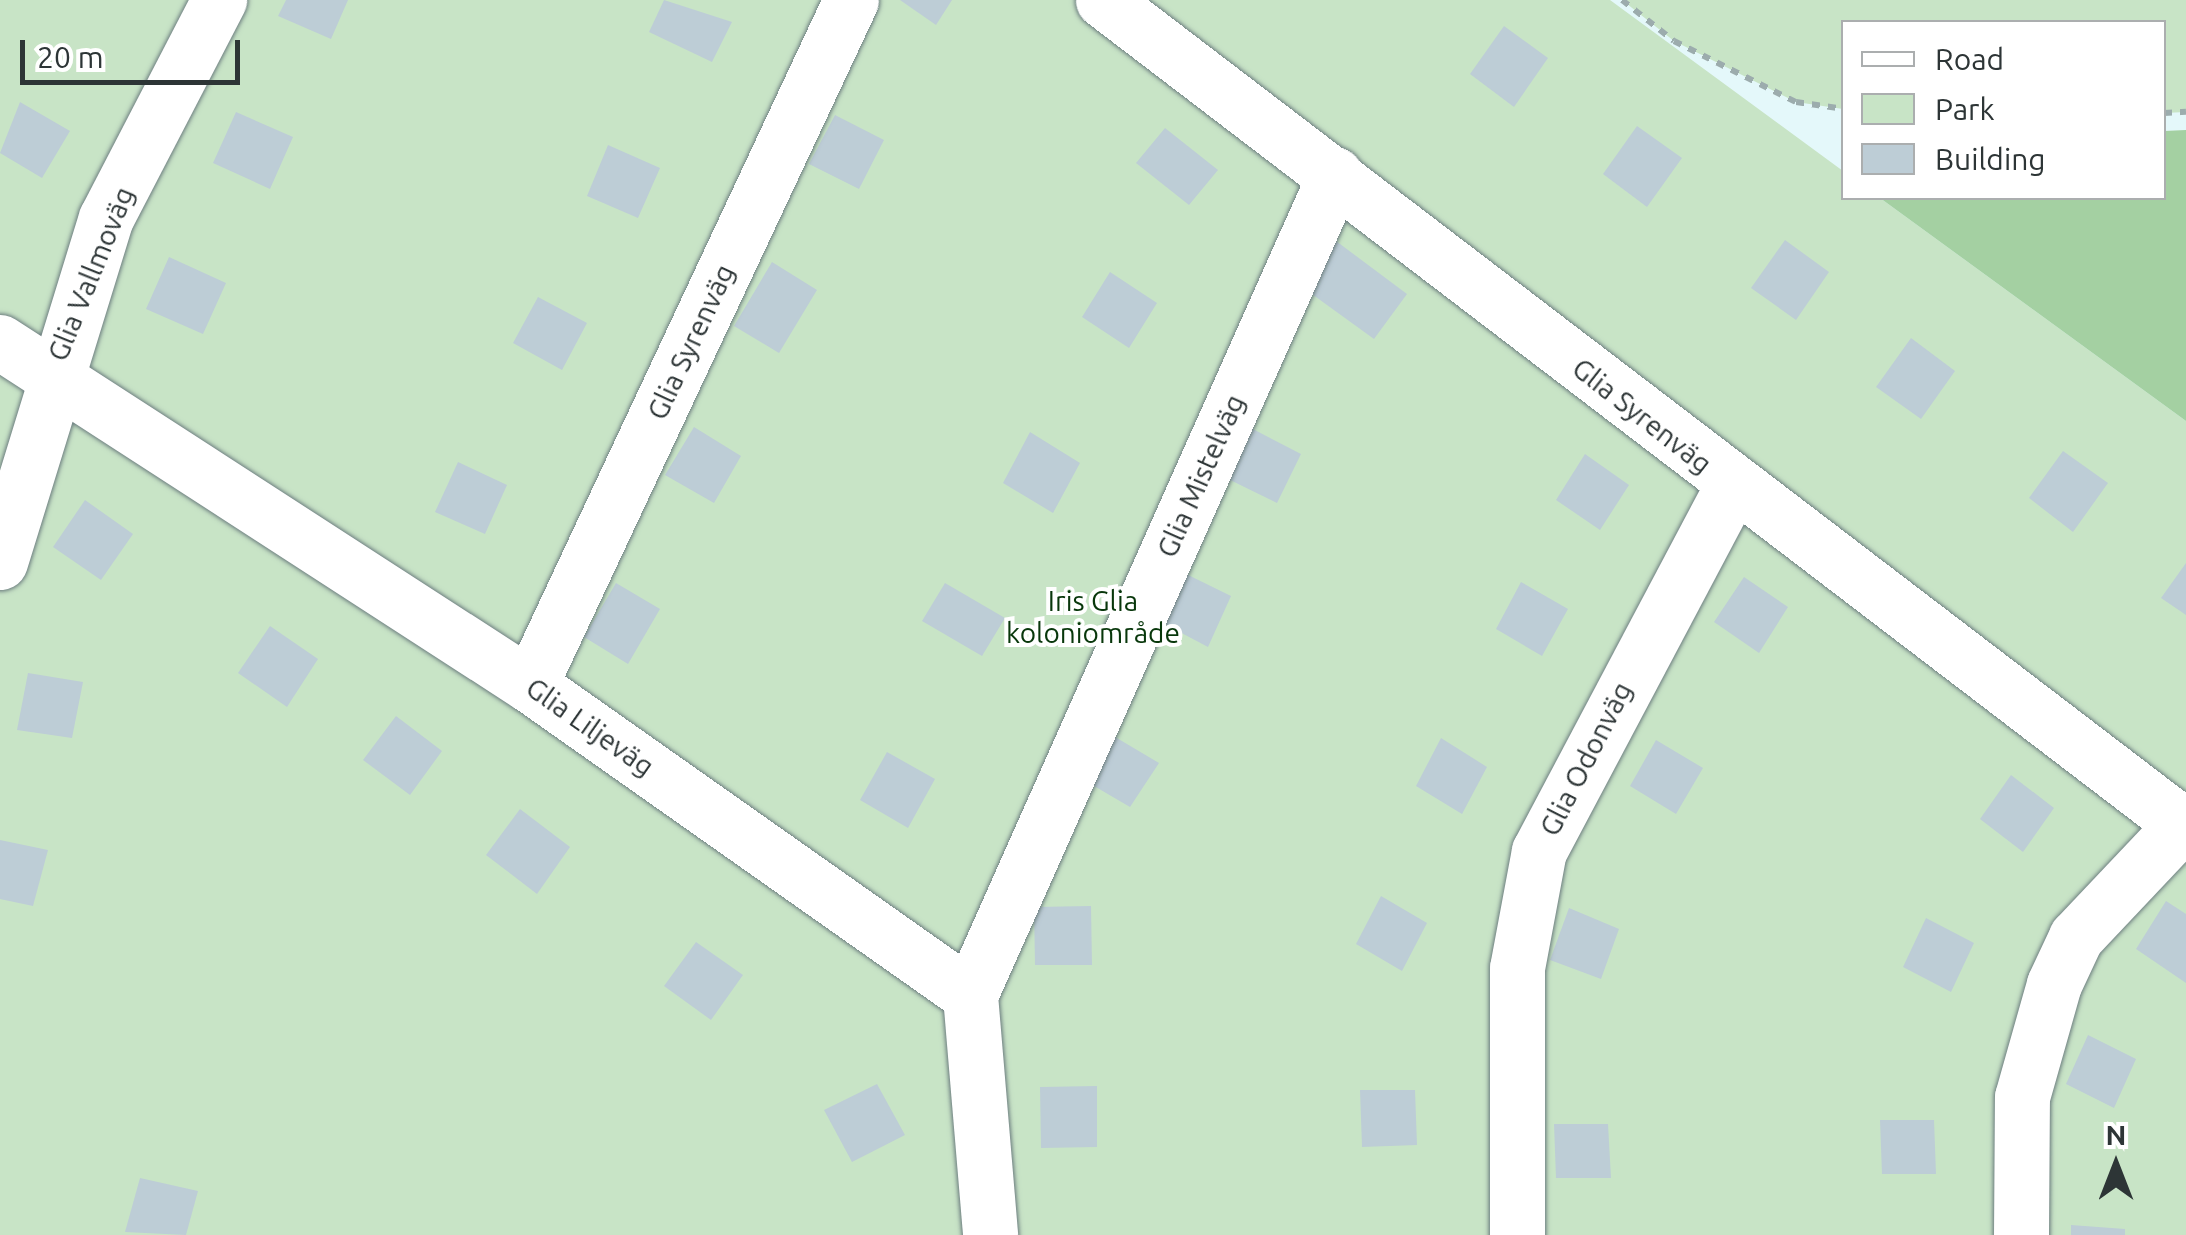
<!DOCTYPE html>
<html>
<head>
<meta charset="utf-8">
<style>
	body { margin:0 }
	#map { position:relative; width:2186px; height:1235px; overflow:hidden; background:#e4f8fa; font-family:Ubuntu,sans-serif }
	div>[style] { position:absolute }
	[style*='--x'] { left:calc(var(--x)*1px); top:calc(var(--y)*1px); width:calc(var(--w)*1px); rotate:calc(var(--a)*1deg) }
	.green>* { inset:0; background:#c8e4c6 }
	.forest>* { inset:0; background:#a4d0a2 }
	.building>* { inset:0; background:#bdcdd6 }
	.path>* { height:6px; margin-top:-3px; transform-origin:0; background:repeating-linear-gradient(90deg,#9cacad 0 8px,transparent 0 16px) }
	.roads { filter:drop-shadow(0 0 2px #6d7e80) drop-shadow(0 0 2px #6d7e80) }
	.street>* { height:55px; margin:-27.5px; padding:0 27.5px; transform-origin:27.5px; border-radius:27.5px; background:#fff }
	span { translate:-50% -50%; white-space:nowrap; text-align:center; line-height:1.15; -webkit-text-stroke:8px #fff; paint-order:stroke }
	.street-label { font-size:28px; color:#2d3536 }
	.park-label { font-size:28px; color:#08370b }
	.legend { position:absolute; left:1841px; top:20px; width:325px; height:180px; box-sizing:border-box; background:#fff; border:2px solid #abaeaf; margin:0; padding:12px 18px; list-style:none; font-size:30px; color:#2d3536 }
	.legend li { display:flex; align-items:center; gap:20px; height:50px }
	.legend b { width:50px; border:2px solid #abaeaf }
	.north { position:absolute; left:2066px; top:1115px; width:100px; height:100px; -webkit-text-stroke:8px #fff; paint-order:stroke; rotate:0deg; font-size:28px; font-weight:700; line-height:40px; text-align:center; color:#2d3536 }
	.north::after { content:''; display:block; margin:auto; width:35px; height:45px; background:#2d3536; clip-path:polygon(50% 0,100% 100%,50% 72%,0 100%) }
	.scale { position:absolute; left:20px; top:40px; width:220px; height:45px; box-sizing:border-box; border:5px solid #2d3536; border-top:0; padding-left:12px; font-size:30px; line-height:35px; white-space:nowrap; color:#2d3536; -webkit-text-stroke:8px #fff; paint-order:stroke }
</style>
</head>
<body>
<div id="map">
	<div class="green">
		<i style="clip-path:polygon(0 0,1610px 0,1843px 171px,1844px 198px,1880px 198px,2186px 421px,2186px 1235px,0 1235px)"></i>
		<i style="clip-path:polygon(1622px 0,2186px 0,2186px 112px,2164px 113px,2164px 22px,1844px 22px,1843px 109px,1796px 102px,1674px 41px)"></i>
	</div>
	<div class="forest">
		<i style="clip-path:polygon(2186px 130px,2186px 421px,1880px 198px,2164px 198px,2164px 131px)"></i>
	</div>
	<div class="building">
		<i style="clip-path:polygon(286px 0,348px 0,331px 39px,278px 16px)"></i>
		<i style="clip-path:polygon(664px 0,732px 22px,712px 62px,649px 32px)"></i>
		<i style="clip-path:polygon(900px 0,952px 0,936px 25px)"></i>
		<i style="clip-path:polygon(1504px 26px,1548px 58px,1514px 107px,1470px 74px)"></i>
		<i style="clip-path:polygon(20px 102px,70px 131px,42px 178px,0 153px)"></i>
		<i style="clip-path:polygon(236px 112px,293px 137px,270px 189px,213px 163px)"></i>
		<i style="clip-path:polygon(835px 115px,884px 140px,859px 189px,809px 164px)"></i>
		<i style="clip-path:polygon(1637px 126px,1682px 158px,1647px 207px,1603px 174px)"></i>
		<i style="clip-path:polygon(1165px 128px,1218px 170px,1189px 205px,1136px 163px)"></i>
		<i style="clip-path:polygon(608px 145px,660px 168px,638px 218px,587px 196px)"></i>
		<i style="clip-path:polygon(1332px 238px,1407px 294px,1374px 339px,1298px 284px)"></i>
		<i style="clip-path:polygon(1785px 240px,1829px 272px,1796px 320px,1751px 288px)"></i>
		<i style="clip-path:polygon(169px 257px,226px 283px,203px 334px,146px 309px)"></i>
		<i style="clip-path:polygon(772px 262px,817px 290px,779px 353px,734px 326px)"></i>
		<i style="clip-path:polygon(1110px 272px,1157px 303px,1129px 348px,1082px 317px)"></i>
		<i style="clip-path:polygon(538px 297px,587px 323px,562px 370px,513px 343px)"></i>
		<i style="clip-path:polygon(1911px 338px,1955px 371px,1921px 419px,1876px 387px)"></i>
		<i style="clip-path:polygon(694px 427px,741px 456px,714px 503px,665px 475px)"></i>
		<i style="clip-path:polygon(1249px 427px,1301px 454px,1277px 503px,1226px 478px)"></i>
		<i style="clip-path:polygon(1030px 432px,1080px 463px,1053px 513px,1003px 483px)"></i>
		<i style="clip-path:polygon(2063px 451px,2108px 483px,2073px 532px,2029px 498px)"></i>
		<i style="clip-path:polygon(1585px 454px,1629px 485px,1600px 530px,1556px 500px)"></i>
		<i style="clip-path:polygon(458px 462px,507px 485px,485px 534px,435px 512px)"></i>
		<i style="clip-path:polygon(85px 500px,133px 534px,101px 580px,53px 547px)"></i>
		<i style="clip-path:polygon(2186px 563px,2186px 615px,2161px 598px)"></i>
		<i style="clip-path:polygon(1180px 571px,1231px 596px,1208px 647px,1157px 620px)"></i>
		<i style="clip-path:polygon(1744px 577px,1788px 607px,1759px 653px,1714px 622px)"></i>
		<i style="clip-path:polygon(1521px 582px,1568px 609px,1542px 656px,1496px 629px)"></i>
		<i style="clip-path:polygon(616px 583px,660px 609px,628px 664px,584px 637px)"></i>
		<i style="clip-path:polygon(945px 583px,1005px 618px,982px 656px,922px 621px)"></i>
		<i style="clip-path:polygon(270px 626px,318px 659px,287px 707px,238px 673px)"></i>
		<i style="clip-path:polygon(28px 673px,83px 682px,72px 738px,17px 730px)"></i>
		<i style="clip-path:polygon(396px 716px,442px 751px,410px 795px,363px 760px)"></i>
		<i style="clip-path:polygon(1105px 731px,1159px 763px,1130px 807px,1077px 776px)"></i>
		<i style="clip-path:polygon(1441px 738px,1487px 767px,1462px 814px,1416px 786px)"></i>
		<i style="clip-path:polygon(1656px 740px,1703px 768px,1676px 814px,1630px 786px)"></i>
		<i style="clip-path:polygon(887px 752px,935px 779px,908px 828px,860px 800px)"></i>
		<i style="clip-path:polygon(2011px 775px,2054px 808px,2023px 852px,1980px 819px)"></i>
		<i style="clip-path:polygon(520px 809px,570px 847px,537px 894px,486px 855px)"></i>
		<i style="clip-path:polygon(0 840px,48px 850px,33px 906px,0 899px)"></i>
		<i style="clip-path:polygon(1381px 896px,1427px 923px,1402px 971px,1356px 944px)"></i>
		<i style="clip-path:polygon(2166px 901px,2186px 914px,2186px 983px,2136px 949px)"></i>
		<i style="clip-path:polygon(1091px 906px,1092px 965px,1035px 965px,1034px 907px)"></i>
		<i style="clip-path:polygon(1569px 908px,1619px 929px,1601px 979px,1550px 960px)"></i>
		<i style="clip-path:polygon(1926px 918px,1974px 943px,1951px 992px,1903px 967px)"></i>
		<i style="clip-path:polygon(696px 942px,743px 975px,711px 1020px,664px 986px)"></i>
		<i style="clip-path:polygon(2088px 1035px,2136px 1059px,2114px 1108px,2066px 1084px)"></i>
		<i style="clip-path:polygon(877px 1084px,905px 1135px,852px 1162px,824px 1110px)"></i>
		<i style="clip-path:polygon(1097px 1086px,1097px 1147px,1041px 1148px,1040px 1087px)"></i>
		<i style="clip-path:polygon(1360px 1090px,1415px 1090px,1417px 1145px,1362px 1147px)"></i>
		<i style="clip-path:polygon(1880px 1120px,1934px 1120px,1936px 1174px,1882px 1174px)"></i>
		<i style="clip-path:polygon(1554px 1124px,1608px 1124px,1611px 1178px,1556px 1178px)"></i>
		<i style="clip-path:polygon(140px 1178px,198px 1191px,186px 1235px,125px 1232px)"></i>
		<i style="clip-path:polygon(2071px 1225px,2125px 1229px,2125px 1235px,2071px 1235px)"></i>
	</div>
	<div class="path">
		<i style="--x:1622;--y:0;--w:66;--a:38.3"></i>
		<i style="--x:1674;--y:41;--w:136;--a:26.6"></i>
		<i style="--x:1796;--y:102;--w:49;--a:8.3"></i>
		<i style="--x:2164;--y:113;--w:22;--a:-3"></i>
	</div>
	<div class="roads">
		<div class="street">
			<i style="--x:1103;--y:0;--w:1363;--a:37.37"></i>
			<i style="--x:0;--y:342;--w:631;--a:32.91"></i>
			<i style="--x:530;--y:685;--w:538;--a:35.17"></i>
			<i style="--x:970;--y:995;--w:241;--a:85.2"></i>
			<i style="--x:0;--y:562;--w:360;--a:-72.9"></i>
			<i style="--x:106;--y:218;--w:246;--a:-62.6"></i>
			<i style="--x:530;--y:685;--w:756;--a:-64.89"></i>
			<i style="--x:970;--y:995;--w:898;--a:-66.01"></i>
			<i style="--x:1517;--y:1235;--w:267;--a:-90"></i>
			<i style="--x:1517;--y:968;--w:119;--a:-79.4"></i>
			<i style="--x:1539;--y:851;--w:413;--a:-62.1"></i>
			<i style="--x:2021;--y:1235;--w:138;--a:-89.6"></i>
			<i style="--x:2022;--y:1097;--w:117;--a:-74.2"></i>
			<i style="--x:2054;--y:984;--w:52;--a:-64.9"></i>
			<i style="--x:2076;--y:937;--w:156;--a:-46.6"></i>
		</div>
	</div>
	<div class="street-label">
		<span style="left:91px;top:274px;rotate:-68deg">Glia Vallmoväg</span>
		<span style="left:691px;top:342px;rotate:-65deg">Glia Syrenväg</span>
		<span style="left:1642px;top:416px;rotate:38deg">Glia Syrenväg</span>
		<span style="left:1201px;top:476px;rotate:-66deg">Glia Mistelväg</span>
		<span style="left:590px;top:727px;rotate:35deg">Glia Liljeväg</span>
		<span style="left:1586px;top:759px;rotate:-63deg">Glia Odonväg</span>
	</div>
	<div class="park-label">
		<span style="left:1093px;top:617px">Iris Glia<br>koloniområde</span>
	</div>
	<ul class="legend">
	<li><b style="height:12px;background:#fff"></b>Road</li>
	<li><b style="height:28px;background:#c8e4c6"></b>Park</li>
	<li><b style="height:28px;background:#bdcdd6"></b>Building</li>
	</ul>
	<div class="north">N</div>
	<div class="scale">20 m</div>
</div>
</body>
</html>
